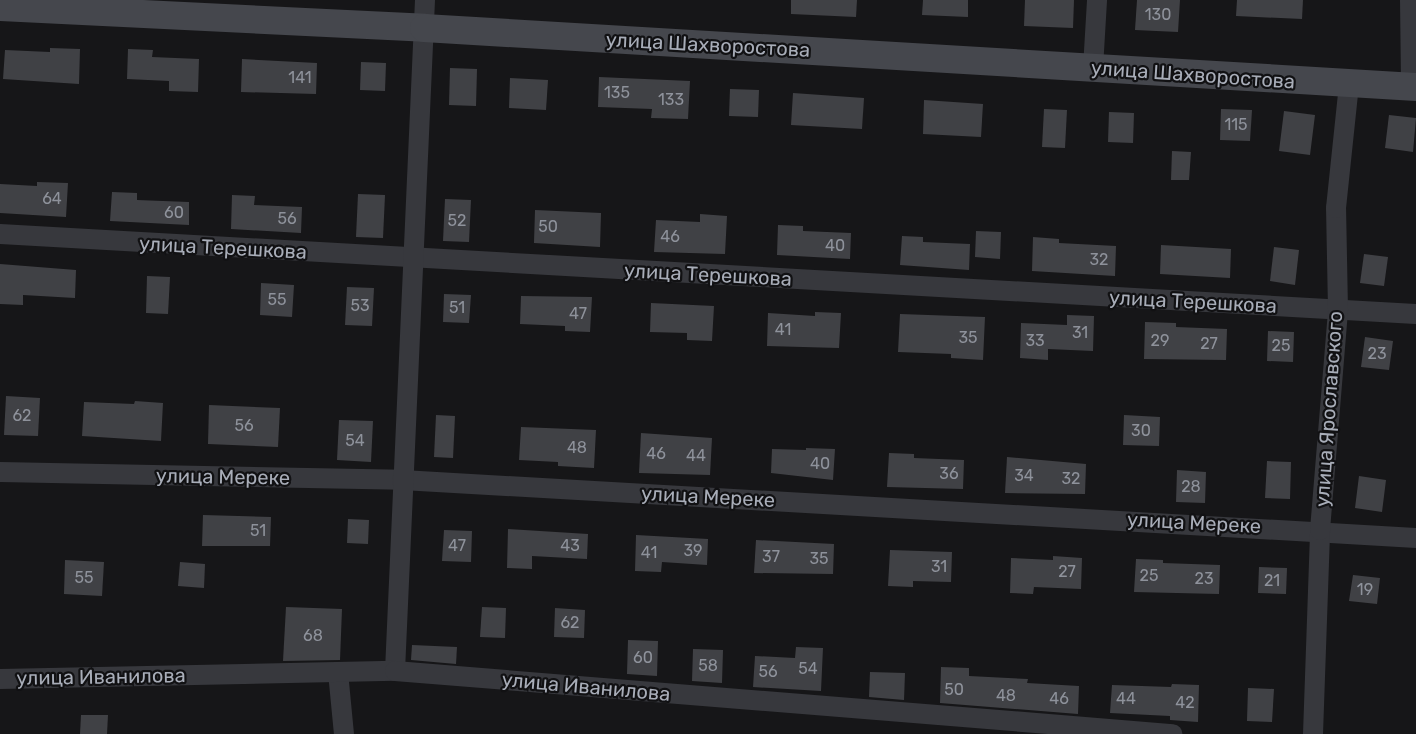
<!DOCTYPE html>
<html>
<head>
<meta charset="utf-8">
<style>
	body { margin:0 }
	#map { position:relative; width:1416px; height:734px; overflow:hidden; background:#161618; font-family:Rubik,sans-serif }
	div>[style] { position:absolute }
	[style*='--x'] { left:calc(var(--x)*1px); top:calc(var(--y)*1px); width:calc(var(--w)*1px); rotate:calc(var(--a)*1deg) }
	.building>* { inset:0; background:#404145 }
	.street>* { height:20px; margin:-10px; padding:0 10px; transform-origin:10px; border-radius:10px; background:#37383d }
	.secondary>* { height:28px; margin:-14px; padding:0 14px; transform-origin:14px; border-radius:14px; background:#45474d }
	span { translate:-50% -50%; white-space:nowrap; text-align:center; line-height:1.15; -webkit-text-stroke:4.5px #111113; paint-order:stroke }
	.number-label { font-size:16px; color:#8e929b }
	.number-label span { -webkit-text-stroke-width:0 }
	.street-label { font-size:20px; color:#a8adb8 }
</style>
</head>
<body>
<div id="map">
	<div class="building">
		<i style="clip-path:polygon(791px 0,857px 0,856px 17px,791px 14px)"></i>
		<i style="clip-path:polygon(923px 0,968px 0,968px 17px,922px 15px)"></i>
		<i style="clip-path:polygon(1025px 0,1074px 0,1073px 28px,1024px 26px)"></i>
		<i style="clip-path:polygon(1137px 0,1180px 0,1178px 32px,1135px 30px)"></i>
		<i style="clip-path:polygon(1237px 0,1303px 0,1302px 19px,1236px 16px)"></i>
		<i style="clip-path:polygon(50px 48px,80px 49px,79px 84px,3px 79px,5px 50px,50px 52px)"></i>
		<i style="clip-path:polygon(128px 49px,153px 50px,152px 57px,199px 59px,198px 92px,169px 91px,169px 81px,127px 79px)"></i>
		<i style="clip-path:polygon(242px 59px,317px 63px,316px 94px,241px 92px)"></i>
		<i style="clip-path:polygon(361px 62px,386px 63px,385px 91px,360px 90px)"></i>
		<i style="clip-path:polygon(450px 68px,477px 69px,476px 106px,449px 105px)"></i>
		<i style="clip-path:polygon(599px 77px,690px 81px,688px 119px,651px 118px,652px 109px,598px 107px)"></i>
		<i style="clip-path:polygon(510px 78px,548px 80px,546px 110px,509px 108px)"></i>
		<i style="clip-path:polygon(730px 89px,759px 90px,758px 117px,729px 116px)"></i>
		<i style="clip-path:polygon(793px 93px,864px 98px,862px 129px,791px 125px)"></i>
		<i style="clip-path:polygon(924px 100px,983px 104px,981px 137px,923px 134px)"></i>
		<i style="clip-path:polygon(1044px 109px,1067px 110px,1065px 148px,1042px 147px)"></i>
		<i style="clip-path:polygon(1221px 109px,1252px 110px,1250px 141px,1220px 140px)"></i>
		<i style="clip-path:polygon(1284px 111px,1315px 115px,1310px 155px,1279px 151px)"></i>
		<i style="clip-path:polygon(1109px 112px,1134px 113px,1133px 143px,1108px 142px)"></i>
		<i style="clip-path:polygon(1389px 115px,1416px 118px,1413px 152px,1385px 148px)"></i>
		<i style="clip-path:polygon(1172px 151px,1191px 152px,1189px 180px,1171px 180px)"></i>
		<i style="clip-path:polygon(37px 182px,68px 183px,66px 217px,0 213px,0 184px,37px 186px)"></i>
		<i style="clip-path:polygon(112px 192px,137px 193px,137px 200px,189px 202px,189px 225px,110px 221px)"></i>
		<i style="clip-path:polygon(358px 194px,385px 195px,383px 238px,356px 237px)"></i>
		<i style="clip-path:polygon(232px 195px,255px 196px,254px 205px,302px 207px,301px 233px,231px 229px)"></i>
		<i style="clip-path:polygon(445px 199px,471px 200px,469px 242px,443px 241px)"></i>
		<i style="clip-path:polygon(535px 210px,601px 213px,600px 247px,534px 243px)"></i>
		<i style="clip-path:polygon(700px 214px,727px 216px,725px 254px,654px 252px,656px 220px,700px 222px)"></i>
		<i style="clip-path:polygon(778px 225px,803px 226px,803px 231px,851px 233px,850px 259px,777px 255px)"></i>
		<i style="clip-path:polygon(976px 231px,1001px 232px,1000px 259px,975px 257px)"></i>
		<i style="clip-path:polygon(902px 236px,923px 237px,923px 242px,970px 244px,969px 270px,900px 265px)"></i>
		<i style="clip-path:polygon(1033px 237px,1059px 239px,1059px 243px,1116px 246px,1115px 276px,1032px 271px)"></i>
		<i style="clip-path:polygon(1161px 245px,1231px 249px,1230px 278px,1160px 274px)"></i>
		<i style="clip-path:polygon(1274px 247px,1299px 250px,1295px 285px,1270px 281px)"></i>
		<i style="clip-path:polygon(1364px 254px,1388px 257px,1384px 286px,1360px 283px)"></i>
		<i style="clip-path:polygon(0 264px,76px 270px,75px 298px,23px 295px,23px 305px,0 304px)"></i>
		<i style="clip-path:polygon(147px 276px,170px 277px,168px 314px,146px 313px)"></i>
		<i style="clip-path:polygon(261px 283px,294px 285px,292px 317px,260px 315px)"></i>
		<i style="clip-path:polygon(347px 287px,374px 288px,372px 326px,345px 325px)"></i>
		<i style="clip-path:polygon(444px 294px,471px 295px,469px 323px,443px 322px)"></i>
		<i style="clip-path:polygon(521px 296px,592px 297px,590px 332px,565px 331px,565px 326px,520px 324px)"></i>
		<i style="clip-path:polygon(651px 303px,714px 306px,712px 341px,687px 340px,687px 333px,650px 332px)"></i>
		<i style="clip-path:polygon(815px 312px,841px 313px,839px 348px,767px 346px,768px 313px,815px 316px)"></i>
		<i style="clip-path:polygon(900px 314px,985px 317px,983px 360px,951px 358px,951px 354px,898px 352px)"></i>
		<i style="clip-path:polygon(1067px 315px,1094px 316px,1093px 351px,1048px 349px,1048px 360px,1020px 358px,1021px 323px,1067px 325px)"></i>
		<i style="clip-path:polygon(1145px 322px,1176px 323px,1176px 327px,1227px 329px,1226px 360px,1144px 359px)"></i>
		<i style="clip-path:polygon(1268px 331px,1294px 332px,1293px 362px,1267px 361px)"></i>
		<i style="clip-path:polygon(1365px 337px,1393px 341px,1389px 370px,1361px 367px)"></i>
		<i style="clip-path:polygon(6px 396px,40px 398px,38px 436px,4px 435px)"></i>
		<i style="clip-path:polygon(135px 401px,163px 403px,161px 441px,82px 436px,84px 402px,134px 404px)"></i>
		<i style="clip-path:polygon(209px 405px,280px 408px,278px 447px,208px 444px)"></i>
		<i style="clip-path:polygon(436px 415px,455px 416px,453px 458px,434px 457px)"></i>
		<i style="clip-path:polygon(1124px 415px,1160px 417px,1159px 446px,1123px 445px)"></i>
		<i style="clip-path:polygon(339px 420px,373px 421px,371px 462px,337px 460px)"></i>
		<i style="clip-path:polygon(521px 427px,596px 430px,594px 468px,558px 466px,558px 462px,519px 460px)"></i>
		<i style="clip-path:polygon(641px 433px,712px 438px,710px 475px,639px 473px)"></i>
		<i style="clip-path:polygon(806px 448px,835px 449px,833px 480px,771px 473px,772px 449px,806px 450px)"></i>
		<i style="clip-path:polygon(889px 453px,914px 454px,914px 458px,964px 460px,963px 489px,887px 487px)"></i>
		<i style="clip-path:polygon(1007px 457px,1086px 464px,1085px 494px,1005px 493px)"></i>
		<i style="clip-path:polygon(1267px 461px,1291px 462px,1290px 499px,1265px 498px)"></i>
		<i style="clip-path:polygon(1177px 470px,1206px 472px,1205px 503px,1176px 502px)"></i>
		<i style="clip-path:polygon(1359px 476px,1386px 480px,1382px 512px,1355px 508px)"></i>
		<i style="clip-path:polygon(203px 515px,271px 517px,270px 546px,202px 546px)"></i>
		<i style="clip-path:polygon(348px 519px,369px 520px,368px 544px,347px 543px)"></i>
		<i style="clip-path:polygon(508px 529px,588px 534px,587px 559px,532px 556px,532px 569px,507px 568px)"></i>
		<i style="clip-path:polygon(444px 530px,472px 531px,471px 562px,442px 561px)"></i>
		<i style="clip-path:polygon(636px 535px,708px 539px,707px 565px,662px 562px,661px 572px,635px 571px)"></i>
		<i style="clip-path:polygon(756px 540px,834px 544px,833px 574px,754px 573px)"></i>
		<i style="clip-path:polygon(890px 550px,952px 552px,951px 582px,913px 581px,913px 587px,888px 586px)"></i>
		<i style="clip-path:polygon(1053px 556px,1082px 558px,1081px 589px,1034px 587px,1033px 594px,1010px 593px,1011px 558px,1053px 560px)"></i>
		<i style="clip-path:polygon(1136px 559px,1163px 560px,1163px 563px,1220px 565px,1219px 594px,1134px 592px)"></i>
		<i style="clip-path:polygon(65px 560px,104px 562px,102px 596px,64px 594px)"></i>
		<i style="clip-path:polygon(180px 562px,205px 564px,204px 588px,178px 586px)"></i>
		<i style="clip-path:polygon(1259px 567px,1287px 568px,1286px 594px,1258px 593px)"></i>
		<i style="clip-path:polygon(1353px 575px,1380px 578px,1377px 604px,1349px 601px)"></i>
		<i style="clip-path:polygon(286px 607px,342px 609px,340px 660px,283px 661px)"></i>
		<i style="clip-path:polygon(482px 607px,506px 608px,505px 638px,480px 637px)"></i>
		<i style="clip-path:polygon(555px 608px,585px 610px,584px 638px,554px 637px)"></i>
		<i style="clip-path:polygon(628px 640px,658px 641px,657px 676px,627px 674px)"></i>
		<i style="clip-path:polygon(412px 645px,457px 647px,456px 664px,411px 660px)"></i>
		<i style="clip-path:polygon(796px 647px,823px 648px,821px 691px,753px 687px,755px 656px,795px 658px)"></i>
		<i style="clip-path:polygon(693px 649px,723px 650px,722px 683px,692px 681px)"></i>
		<i style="clip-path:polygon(941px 667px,969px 668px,969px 676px,1028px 679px,1027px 683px,1079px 686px,1078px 714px,940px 703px)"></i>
		<i style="clip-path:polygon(870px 672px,905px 673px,904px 700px,869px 697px)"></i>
		<i style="clip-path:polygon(1172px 684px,1199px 685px,1198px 722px,1170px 720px,1170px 716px,1110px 713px,1112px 685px,1171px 687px)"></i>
		<i style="clip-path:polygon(1248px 688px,1274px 689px,1272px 722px,1247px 721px)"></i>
		<i style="clip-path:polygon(81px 715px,108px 715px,107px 734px,80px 734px)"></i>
	</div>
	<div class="street">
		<i style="--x:1410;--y:0;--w:87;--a:89.3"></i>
		<i style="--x:1093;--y:68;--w:68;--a:-86.6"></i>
		<i style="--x:0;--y:234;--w:1418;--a:3.23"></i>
		<i style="--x:0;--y:472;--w:402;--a:1.1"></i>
		<i style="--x:402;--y:480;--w:1016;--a:3.27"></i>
		<i style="--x:395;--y:671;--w:672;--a:-87.44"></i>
		<i style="--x:338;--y:672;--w:62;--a:84.5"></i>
		<i style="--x:0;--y:679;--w:395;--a:-1.2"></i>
		<i style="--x:395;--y:671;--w:780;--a:4.64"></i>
		<i style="--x:1313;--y:734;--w:204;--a:-88"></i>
		<i style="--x:1320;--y:530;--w:221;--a:-85.3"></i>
		<i style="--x:1338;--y:310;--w:102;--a:-91.1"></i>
		<i style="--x:1336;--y:208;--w:124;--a:-84"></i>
	</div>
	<div class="secondary">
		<i style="--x:0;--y:7;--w:425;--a:2.8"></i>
		<i style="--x:424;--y:28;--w:994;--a:3.4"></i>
	</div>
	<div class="number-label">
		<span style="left:1158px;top:15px">130</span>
		<span style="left:300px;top:78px">141</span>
		<span style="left:617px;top:93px">135</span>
		<span style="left:671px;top:100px">133</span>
		<span style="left:1236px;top:125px">115</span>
		<span style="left:52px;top:199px">64</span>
		<span style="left:174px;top:213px">60</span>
		<span style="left:287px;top:219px">56</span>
		<span style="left:457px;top:221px">52</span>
		<span style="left:548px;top:227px">50</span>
		<span style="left:670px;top:237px">46</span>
		<span style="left:835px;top:246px">40</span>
		<span style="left:1099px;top:260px">32</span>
		<span style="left:277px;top:300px">55</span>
		<span style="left:360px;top:306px">53</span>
		<span style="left:457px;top:308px">51</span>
		<span style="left:578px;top:314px">47</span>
		<span style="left:783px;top:330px">41</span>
		<span style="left:1080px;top:333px">31</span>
		<span style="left:968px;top:338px">35</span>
		<span style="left:1035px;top:341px">33</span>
		<span style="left:1160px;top:341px">29</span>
		<span style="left:1209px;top:344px">27</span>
		<span style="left:1281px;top:346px">25</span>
		<span style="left:1377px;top:354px">23</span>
		<span style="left:22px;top:416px">62</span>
		<span style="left:244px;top:426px">56</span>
		<span style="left:1141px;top:431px">30</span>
		<span style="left:355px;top:441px">54</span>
		<span style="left:577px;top:448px">48</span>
		<span style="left:656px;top:454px">46</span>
		<span style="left:696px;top:456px">44</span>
		<span style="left:820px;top:464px">40</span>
		<span style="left:949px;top:474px">36</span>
		<span style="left:1024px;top:476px">34</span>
		<span style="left:1071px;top:479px">32</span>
		<span style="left:1191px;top:487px">28</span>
		<span style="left:258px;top:531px">51</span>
		<span style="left:457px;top:546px">47</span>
		<span style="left:570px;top:546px">43</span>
		<span style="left:693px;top:551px">39</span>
		<span style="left:649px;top:553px">41</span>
		<span style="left:771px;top:557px">37</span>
		<span style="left:819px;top:559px">35</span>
		<span style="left:939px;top:567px">31</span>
		<span style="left:1067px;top:572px">27</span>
		<span style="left:1149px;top:576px">25</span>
		<span style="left:84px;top:578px">55</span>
		<span style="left:1204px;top:579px">23</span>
		<span style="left:1272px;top:581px">21</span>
		<span style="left:1365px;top:590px">19</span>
		<span style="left:570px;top:623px">62</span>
		<span style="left:313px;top:636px">68</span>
		<span style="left:643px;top:658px">60</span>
		<span style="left:708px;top:666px">58</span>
		<span style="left:808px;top:669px">54</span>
		<span style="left:768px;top:672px">56</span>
		<span style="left:954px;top:690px">50</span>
		<span style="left:1006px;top:696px">48</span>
		<span style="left:1059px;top:699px">46</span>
		<span style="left:1126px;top:699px">44</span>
		<span style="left:1185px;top:703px">42</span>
	</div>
	<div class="street-label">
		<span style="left:708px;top:45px;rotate:3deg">улица Шахворостова</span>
		<span style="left:1193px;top:75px;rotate:4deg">улица Шахворостова</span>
		<span style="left:223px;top:248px;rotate:3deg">улица Терешкова</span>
		<span style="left:708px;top:275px;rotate:3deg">улица Терешкова</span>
		<span style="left:1193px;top:302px;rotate:3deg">улица Терешкова</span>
		<span style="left:1329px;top:409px;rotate:-86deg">улица Ярославского</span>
		<span style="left:223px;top:477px;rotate:1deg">улица Мереке</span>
		<span style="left:708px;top:497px;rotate:3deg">улица Мереке</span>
		<span style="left:1194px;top:523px;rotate:3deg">улица Мереке</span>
		<span style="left:101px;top:677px;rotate:-1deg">улица Иванилова</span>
		<span style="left:586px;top:687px;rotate:5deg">улица Иванилова</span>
	</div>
</div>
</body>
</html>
